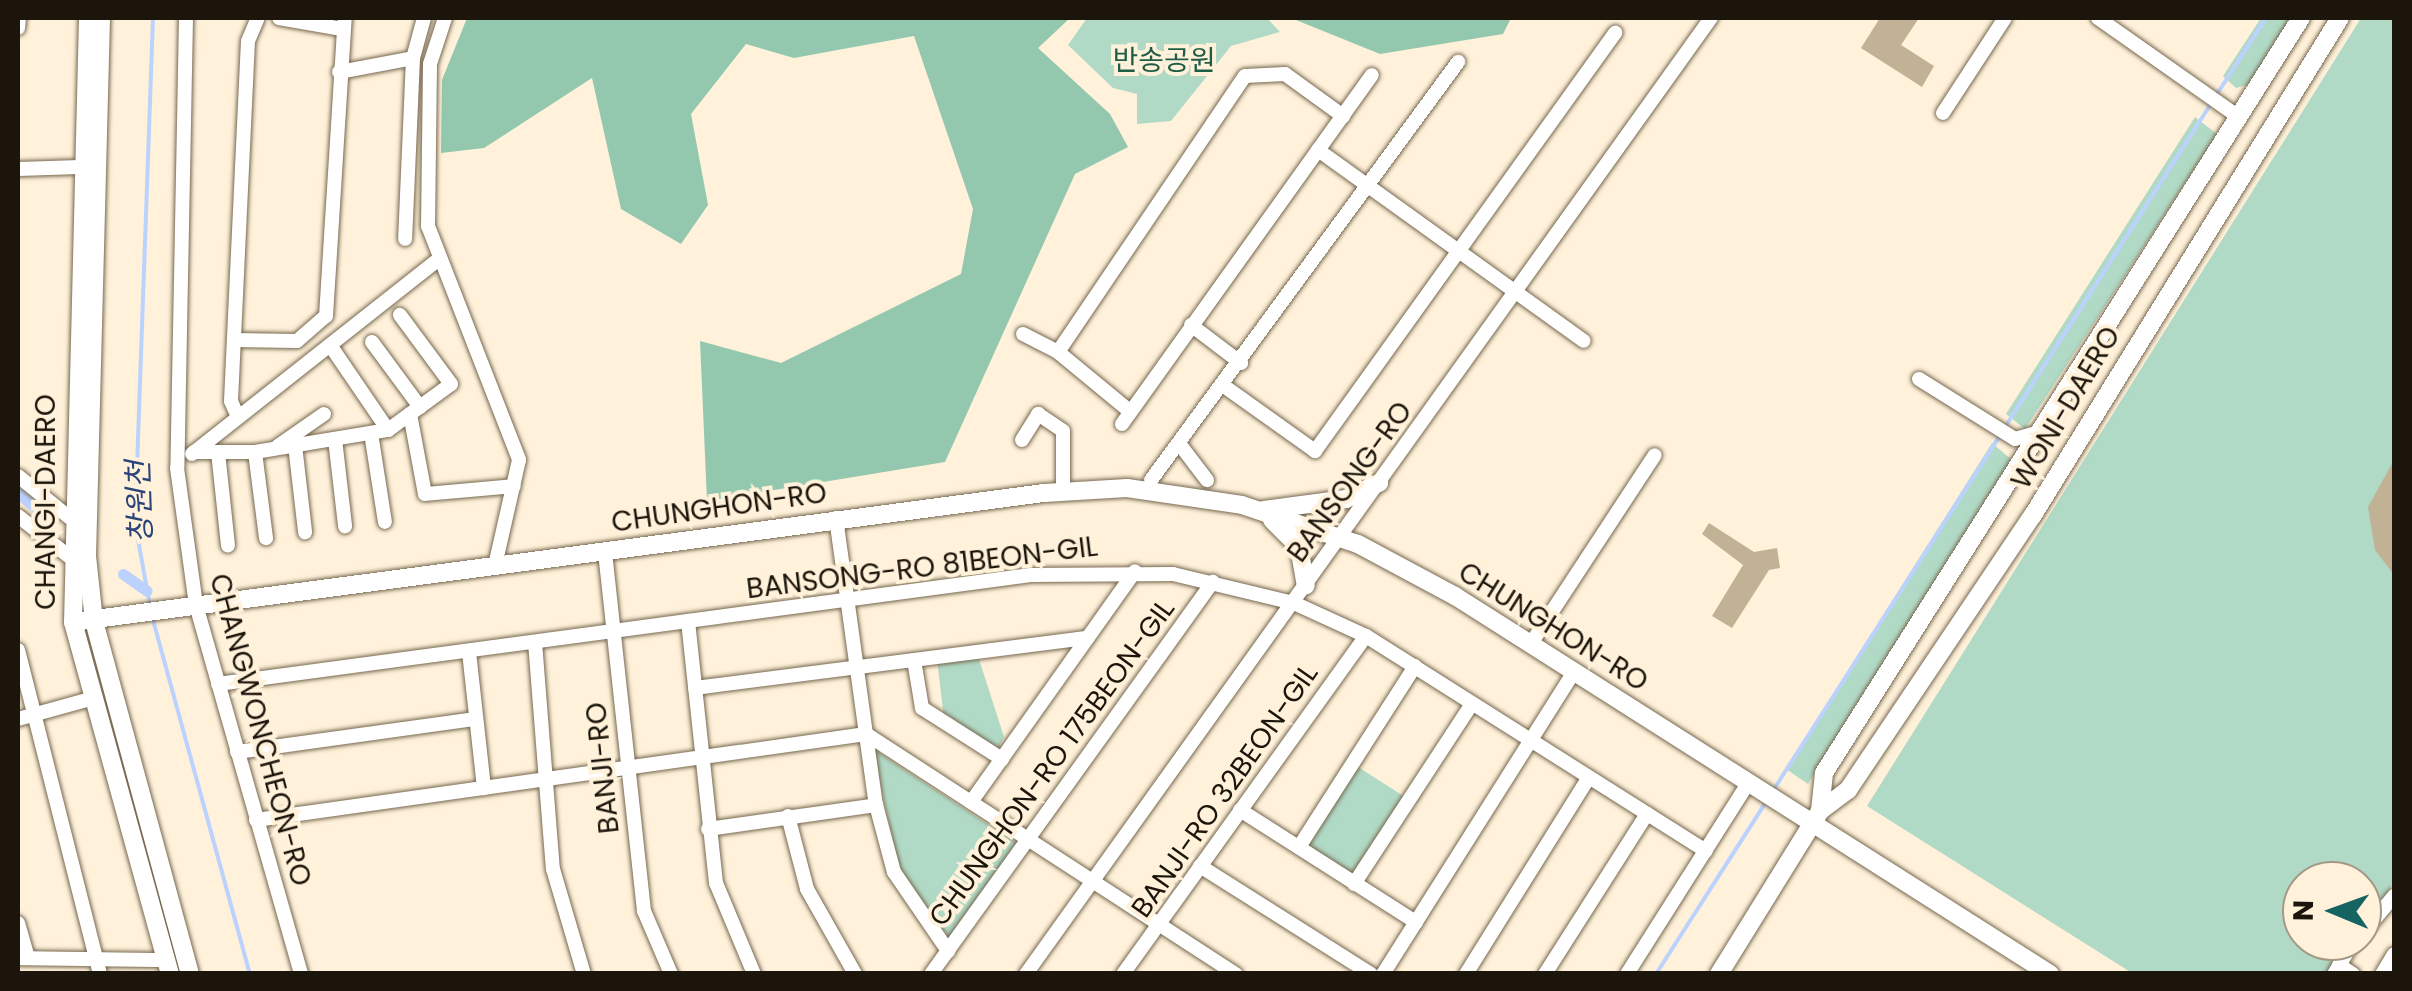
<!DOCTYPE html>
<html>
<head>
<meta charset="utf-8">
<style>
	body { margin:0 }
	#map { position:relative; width:2412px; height:991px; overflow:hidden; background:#fff1da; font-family:Poppins,"Noto Sans KR",sans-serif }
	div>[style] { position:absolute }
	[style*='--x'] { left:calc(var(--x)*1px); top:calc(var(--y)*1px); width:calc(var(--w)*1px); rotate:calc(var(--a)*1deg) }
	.green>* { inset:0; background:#b1dac6 }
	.forest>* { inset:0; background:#93c8af }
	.stream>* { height:4px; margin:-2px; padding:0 2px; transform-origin:2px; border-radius:2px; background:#bcd2fe }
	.canal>* { height:11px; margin:-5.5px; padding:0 5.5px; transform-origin:5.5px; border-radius:5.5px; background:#bcd2fe }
	.building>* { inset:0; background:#c1b195 }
	.roads { filter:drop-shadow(0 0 2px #76674e) drop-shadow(0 0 2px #76674e) }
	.minor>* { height:14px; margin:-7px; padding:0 7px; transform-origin:7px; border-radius:7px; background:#fff }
	.major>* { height:18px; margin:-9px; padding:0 9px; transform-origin:9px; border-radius:9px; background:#fff }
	span { translate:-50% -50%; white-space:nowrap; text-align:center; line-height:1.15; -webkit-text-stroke:8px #fff1da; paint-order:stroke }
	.park-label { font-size:28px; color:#1f5e46 }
	.street-label { font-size:28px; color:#1b150b }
	.water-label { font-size:30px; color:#2a4379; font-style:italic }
	.frame { position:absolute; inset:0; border:20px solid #1b150b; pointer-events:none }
	.north { position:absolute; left:2282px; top:861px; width:100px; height:100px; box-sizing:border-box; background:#fff1da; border:2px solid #a49987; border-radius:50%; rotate:271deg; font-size:28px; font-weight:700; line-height:40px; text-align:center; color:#1b150b }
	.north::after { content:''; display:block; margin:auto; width:35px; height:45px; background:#156462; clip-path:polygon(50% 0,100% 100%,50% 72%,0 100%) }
</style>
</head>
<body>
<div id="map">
	<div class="green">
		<i style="clip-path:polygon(1087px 18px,1267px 18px,1280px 32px,1231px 46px,1171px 121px,1137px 124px,1137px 94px,1113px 88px,1068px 45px)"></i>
		<i style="clip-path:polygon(2261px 18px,2297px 18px,2257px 82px,2236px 88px,2223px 76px)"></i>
		<i style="clip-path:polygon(2361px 18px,2394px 18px,2394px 882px,2362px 934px,2362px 881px,2302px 881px,2302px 941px,2358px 941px,2337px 973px,2132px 973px,1867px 806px)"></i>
		<i style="clip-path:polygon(2195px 117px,2217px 134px,2025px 429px,2006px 414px)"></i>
		<i style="clip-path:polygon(1992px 443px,2012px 460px,1808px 784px,1786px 769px)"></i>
		<i style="clip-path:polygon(977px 653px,1004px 737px,996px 752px,944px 719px,937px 659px)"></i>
		<i style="clip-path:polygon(873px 749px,1018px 844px,950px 938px,900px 874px)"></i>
		<i style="clip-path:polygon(1355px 765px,1405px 797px,1355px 879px,1303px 847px)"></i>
	</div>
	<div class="forest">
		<i style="clip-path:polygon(467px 18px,1070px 18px,1038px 48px,1110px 114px,1128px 147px,1075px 174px,945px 462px,707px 501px,700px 341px,781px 363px,961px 274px,973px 209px,914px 36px,794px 58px,746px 44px,691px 114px,708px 205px,681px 244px,621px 209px,592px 78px,484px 148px,441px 153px,442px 80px)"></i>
		<i style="clip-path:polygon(1291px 18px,1511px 18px,1503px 34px,1380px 54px)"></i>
	</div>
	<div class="stream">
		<i style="--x:2217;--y:94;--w:90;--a:-57.2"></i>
		<i style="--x:2005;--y:427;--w:385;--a:-57.5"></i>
		<i style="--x:150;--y:606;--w:84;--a:-100.2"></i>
		<i style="--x:135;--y:523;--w:505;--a:-87.96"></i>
		<i style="--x:153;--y:620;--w:367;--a:74.7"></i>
		<i style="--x:1774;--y:789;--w:420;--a:-57.4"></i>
		<i style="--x:1656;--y:974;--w:204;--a:-57.4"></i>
	</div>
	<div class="canal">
		<i style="--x:18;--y:493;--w:23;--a:40"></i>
		<i style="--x:123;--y:574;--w:29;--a:35"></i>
	</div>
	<div class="building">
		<i style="clip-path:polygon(1880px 18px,1919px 18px,1901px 45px,1934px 66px,1922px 87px,1861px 48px)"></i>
		<i style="clip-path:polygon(2394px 460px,2394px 575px,2375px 550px,2368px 507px)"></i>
		<i style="clip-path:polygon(1709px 523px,1754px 552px,1777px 548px,1780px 568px,1769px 570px,1732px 628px,1712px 616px,1743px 565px,1702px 534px)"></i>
	</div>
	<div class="roads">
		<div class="minor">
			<i style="--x:186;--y:18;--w:450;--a:91.1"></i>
			<i style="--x:177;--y:468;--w:138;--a:82.1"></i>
			<i style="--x:196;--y:605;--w:384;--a:74.1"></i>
			<i style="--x:279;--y:18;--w:64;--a:9.9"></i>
			<i style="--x:445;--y:18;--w:48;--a:108.1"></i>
			<i style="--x:430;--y:64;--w:162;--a:90.7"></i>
			<i style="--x:428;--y:226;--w:251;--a:68.7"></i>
			<i style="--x:519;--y:460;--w:109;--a:102.8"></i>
			<i style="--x:2098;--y:18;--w:172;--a:35.1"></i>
			<i style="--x:18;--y:28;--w:10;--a:-84"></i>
			<i style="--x:413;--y:58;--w:41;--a:-74.6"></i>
			<i style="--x:339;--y:72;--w:75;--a:-10.7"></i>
			<i style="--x:413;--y:58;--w:181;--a:92.5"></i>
			<i style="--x:1943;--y:113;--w:113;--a:-56.9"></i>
			<i style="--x:1318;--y:150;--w:327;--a:35.7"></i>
			<i style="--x:18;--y:169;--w:62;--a:-1.8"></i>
			<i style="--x:1191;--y:325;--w:63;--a:37.2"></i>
			<i style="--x:1023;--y:334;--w:39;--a:27"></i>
			<i style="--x:1058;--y:352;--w:333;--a:-55.9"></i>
			<i style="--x:1245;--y:76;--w:40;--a:-2.9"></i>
			<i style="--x:1285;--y:74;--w:72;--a:35.9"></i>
			<i style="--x:234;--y:340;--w:63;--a:0.9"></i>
			<i style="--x:297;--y:341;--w:38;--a:-41"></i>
			<i style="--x:326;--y:316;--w:299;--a:-86.4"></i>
			<i style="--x:372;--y:342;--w:81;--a:53.6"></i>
			<i style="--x:330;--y:345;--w:103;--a:55.7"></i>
			<i style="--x:1058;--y:352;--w:88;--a:39.5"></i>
			<i style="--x:1919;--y:379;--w:113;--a:32"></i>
			<i style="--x:2015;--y:439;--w:25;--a:-16"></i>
			<i style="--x:1224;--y:386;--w:112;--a:35.5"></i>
			<i style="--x:1315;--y:451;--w:515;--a:-54.33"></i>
			<i style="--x:410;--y:414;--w:81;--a:79.4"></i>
			<i style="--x:425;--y:494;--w:89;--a:-5.1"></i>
			<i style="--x:238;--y:417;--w:17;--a:-114"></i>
			<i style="--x:231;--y:401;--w:360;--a:-87.3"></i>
			<i style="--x:248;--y:41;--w:25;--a:-67"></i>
			<i style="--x:1122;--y:424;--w:429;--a:-54.4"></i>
			<i style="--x:371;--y:433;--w:90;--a:81.1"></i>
			<i style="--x:335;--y:439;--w:88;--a:83.4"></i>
			<i style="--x:1022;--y:440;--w:31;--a:-58"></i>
			<i style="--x:1038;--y:414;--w:30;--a:34"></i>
			<i style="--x:1063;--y:431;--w:60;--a:90"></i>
			<i style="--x:295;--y:445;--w:88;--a:83.4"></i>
			<i style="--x:278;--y:446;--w:56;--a:-34.8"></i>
			<i style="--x:1181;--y:446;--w:43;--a:52.6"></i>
			<i style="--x:194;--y:452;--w:61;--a:0"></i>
			<i style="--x:255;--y:452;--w:135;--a:-9.4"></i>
			<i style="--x:388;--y:430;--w:78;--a:-36.1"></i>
			<i style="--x:451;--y:384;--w:86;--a:-126.5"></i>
			<i style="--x:218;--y:452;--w:94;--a:83.9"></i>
			<i style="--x:255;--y:452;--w:87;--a:82.7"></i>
			<i style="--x:192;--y:454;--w:310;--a:-38.3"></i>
			<i style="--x:18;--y:476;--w:67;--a:38.9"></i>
			<i style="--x:1151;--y:480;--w:519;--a:-53.7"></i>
			<i style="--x:18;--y:516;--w:68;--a:38.4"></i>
			<i style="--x:836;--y:518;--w:290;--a:82.1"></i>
			<i style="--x:876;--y:805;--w:69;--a:75"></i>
			<i style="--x:894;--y:872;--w:96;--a:55.6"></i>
			<i style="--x:605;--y:552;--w:361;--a:83.8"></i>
			<i style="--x:644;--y:911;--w:69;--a:66.8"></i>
			<i style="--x:688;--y:621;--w:263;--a:83.9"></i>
			<i style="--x:716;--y:883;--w:99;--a:67.3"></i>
			<i style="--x:535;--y:642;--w:228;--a:85.5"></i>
			<i style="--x:553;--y:869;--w:109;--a:73.6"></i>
			<i style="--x:1530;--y:645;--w:227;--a:-56.7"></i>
			<i style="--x:18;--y:650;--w:334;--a:75.8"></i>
			<i style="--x:469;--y:652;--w:137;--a:83.7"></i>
			<i style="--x:914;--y:660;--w:49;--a:80.5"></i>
			<i style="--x:922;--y:708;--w:95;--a:32.5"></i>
			<i style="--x:218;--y:684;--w:820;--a:-7.64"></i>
			<i style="--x:1031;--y:575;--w:142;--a:-0.4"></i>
			<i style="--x:1173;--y:574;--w:124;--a:13.5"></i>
			<i style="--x:1294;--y:603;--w:79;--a:24.6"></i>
			<i style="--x:1366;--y:636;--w:402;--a:32.3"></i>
			<i style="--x:695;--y:688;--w:396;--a:-7.3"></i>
			<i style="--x:18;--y:719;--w:75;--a:-15.5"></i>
			<i style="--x:237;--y:752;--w:241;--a:-7.9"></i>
			<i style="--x:971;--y:802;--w:283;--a:-54.6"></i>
			<i style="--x:1240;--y:810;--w:209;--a:32.5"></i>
			<i style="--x:788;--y:816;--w:75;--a:75.4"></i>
			<i style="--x:807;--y:889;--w:98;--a:60.5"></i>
			<i style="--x:256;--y:820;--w:616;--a:-8.02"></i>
			<i style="--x:866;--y:734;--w:441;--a:33"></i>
			<i style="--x:708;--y:829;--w:170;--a:-8.1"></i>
			<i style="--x:1299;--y:847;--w:215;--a:-57.3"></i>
			<i style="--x:1200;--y:866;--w:202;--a:32.3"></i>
			<i style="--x:1354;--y:884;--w:215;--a:-56.8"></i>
			<i style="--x:18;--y:923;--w:36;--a:74"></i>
			<i style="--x:2362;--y:934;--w:50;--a:-49.9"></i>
			<i style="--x:18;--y:958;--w:148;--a:0.8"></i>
			<i style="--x:2339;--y:965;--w:17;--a:33"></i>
			<i style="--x:931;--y:974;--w:483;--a:-54.3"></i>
			<i style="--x:1026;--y:974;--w:1176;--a:-54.38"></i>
			<i style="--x:1123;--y:974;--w:416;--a:-54.3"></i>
			<i style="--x:1383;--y:974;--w:356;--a:-57.7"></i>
			<i style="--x:1466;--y:974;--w:232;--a:-58"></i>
			<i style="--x:1545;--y:974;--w:190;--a:-57.5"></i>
			<i style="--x:1627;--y:974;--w:226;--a:-57.6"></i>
			<i style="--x:2334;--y:974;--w:39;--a:-59"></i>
			<i style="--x:2382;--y:974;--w:23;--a:-59"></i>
		</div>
		<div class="major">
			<i style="--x:88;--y:18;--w:604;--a:91.42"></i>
			<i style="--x:73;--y:622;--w:365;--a:74.6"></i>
			<i style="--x:101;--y:18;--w:538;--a:91.49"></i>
			<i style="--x:87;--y:556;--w:65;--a:83.9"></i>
			<i style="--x:94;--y:621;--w:366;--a:74.8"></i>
			<i style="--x:1264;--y:510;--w:83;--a:-7.6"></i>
			<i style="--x:1346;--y:499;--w:37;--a:-26"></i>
			<i style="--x:1272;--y:520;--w:38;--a:45"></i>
			<i style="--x:1299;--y:547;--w:39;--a:80"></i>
			<i style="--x:73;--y:622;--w:980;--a:-7.57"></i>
			<i style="--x:1044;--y:493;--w:83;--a:-3.4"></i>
			<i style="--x:1127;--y:488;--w:116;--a:8.4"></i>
			<i style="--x:1242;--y:505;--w:122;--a:18.6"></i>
			<i style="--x:1358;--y:544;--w:110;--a:28.2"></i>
			<i style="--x:1455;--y:596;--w:705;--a:32.43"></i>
			<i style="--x:1820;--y:811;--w:38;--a:-84"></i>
			<i style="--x:1824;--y:773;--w:893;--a:-57.72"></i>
			<i style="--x:1719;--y:974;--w:192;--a:-58.2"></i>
			<i style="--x:1820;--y:811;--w:35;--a:-37"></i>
			<i style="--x:1848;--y:790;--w:331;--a:-56.1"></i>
			<i style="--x:2033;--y:515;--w:584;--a:-58.3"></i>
		</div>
	</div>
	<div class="park-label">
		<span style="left:1164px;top:61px">반송공원</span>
	</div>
	<div class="street-label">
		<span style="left:2066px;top:408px;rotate:-59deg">WONI-DAERO</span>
		<span style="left:1350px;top:482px;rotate:-54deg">BANSONG-RO</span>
		<span style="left:46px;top:502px;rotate:-90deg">CHANGI-DAERO</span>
		<span style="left:719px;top:508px;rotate:-8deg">CHUNGHON-RO</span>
		<span style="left:922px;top:568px;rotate:-7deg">BANSONG-RO 81BEON-GIL</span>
		<span style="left:1553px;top:627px;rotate:32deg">CHUNGHON-RO</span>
		<span style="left:260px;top:730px;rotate:75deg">CHANGWONCHEON-RO</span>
		<span style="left:1052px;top:763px;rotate:-54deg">CHUNGHON-RO 175BEON-GIL</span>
		<span style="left:603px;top:768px;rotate:-96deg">BANJI-RO</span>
		<span style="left:1225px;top:791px;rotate:-55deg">BANJI-RO 32BEON-GIL</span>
	</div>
	<div class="water-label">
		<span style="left:140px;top:502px;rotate:-92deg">창원천</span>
	</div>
	<div class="frame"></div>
	<div class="north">N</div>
</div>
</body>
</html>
